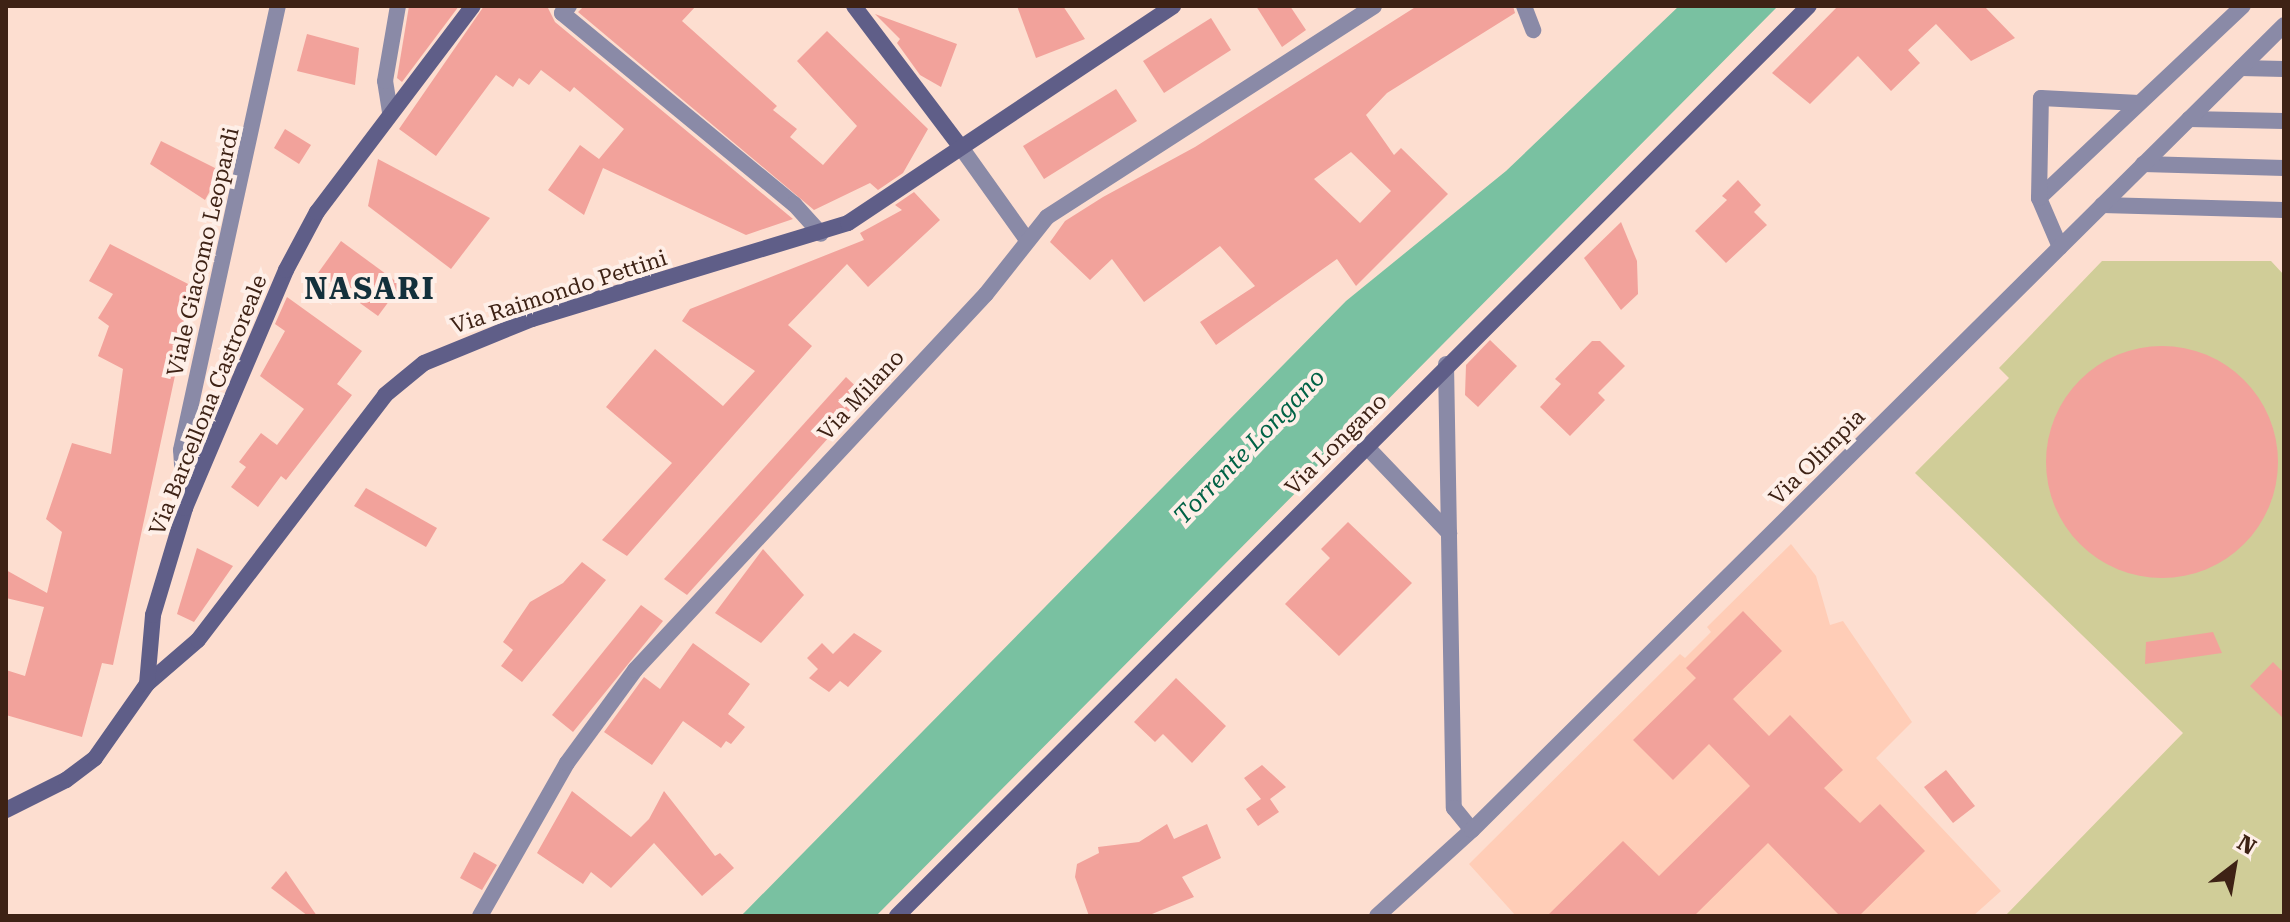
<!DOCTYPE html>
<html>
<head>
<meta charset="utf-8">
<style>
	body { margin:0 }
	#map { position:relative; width:2290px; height:922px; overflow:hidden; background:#fdded0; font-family:"Roboto Serif",serif }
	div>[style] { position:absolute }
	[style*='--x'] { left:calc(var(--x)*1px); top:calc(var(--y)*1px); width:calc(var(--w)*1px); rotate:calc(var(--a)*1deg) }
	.built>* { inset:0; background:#ffcdb7 }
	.green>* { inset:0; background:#d0cd98 }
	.water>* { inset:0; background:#79c1a1 }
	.building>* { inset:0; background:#f2a29b }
	.round { border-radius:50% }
	.street>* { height:16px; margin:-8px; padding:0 8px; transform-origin:8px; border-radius:8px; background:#8a8aa7 }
	.secondary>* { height:16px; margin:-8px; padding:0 8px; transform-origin:8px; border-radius:8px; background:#5f5e88 }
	span { translate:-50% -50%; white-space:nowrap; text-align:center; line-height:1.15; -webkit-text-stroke:8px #feefe8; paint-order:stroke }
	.street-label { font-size:22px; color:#3e2215 }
	.water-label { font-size:24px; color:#006245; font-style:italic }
	.district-label { font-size:30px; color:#13303b; font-weight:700; letter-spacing:2px }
	.frame { position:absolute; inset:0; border:8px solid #3e2215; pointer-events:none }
	.north { position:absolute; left:2194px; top:826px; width:80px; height:80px; -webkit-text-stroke:6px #feefe8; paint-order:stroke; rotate:31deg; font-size:22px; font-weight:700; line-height:32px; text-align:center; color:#3e2215 }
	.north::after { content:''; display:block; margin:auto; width:28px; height:36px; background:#3e2215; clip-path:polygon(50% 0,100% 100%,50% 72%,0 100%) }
</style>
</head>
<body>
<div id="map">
	<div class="built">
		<i style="clip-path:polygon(1791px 544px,1816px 576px,1830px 625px,1843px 621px,1912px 722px,1876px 758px,2001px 891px,1973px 916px,1516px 916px,1469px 864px,1680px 654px,1685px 658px,1711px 632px,1707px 627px)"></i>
	</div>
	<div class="green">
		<i style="clip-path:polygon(2102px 261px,2271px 261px,2284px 275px,2284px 916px,2005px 916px,2183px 733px,1915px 473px,2009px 378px,1999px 368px)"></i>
	</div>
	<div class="water">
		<i style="clip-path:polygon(1679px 6px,1778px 6px,876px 916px,741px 916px,1346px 301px,1506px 171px)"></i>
	</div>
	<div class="building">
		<i style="clip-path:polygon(409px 6px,459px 6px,402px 82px,397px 78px)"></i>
		<i style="clip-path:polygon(484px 6px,547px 6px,555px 22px,793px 219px,746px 235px,603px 168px,584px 215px,548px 190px,580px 145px,599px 159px,624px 129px,574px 87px,570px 92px,541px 70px,529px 85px,519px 78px,513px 87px,496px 75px,436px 156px,399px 129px)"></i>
		<i style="clip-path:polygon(584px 6px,696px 6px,682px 21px,777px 106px,773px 110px,797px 129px,790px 137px,823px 165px,857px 126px,797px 61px,827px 31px,928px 129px,903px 173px,878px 190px,870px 183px,814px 210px,578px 12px)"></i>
		<i style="clip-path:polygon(1017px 6px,1063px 6px,1085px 39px,1036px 58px)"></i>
		<i style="clip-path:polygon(1256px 6px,1290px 6px,1306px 30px,1282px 47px)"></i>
		<i style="clip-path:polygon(evenodd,1417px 6px,1513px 6px,1515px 13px,1387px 93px,1366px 115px,1394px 155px,1401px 148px,1448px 194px,1356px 286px,1337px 259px,1216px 345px,1200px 322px,1255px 286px,1220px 246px,1144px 302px,1112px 259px,1090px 280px,1050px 242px,1065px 221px,1103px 197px,1195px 147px,1417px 6px,1351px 152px,1391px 191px,1360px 223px,1314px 179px,1351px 152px)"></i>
		<i style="clip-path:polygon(1838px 6px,1984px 6px,2015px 38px,1971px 61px,1936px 24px,1908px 50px,1920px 63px,1891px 91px,1858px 56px,1810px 104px,1772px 73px)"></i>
		<i style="clip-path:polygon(875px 14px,957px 44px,941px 87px,920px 75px,897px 43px,900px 39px)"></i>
		<i style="clip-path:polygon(1211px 18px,1231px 50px,1164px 93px,1143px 61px)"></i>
		<i style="clip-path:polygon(307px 34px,359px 48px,355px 85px,297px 71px)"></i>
		<i style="clip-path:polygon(1116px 89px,1137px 121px,1044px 179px,1023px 146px)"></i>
		<i style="clip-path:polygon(285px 129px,311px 145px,299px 164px,274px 148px)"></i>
		<i style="clip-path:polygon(161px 141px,221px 171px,205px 200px,150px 164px)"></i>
		<i style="clip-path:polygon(378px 159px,490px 218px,451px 269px,368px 206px)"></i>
		<i style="clip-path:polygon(1738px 180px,1761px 205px,1754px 212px,1767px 225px,1726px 263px,1695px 231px,1727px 200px,1722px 196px)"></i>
		<i style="clip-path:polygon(914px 192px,940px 220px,868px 287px,847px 264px,788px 325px,812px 346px,627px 556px,602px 540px,672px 463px,606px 407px,655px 349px,723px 406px,755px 371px,682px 321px,690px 309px,864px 240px,860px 233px,902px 210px,895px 205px)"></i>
		<i style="clip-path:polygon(1621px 222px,1637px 261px,1638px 294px,1621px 310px,1584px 258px)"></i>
		<i style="clip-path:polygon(341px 241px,401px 285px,378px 316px,318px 273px)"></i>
		<i style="clip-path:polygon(110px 244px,194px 287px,113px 665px,102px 663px,82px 737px,6px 715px,6px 670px,25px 676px,44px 607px,6px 598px,6px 570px,47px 593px,62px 532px,46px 519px,72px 443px,111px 454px,123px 369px,98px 356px,109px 326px,98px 318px,113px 294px,89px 281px)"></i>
		<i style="clip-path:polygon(287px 297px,362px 351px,337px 384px,352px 395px,286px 480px,281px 476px,258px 507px,231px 487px,246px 467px,239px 462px,261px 433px,277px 445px,304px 409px,260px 376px,285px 331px,275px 324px)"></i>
		<i style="clip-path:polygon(1490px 340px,1517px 366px,1478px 407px,1465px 395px,1466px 365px)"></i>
		<i style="clip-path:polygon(1592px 341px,1600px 341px,1625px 366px,1598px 393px,1605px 400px,1570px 436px,1540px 407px,1561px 384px,1555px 379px)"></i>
		<i class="round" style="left:2046px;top:346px;width:232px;height:232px"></i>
		<i style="clip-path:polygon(846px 377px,866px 396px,687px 595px,664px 579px)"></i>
		<i style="clip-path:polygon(366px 488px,437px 528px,426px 547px,354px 506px)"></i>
		<i style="clip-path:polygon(1348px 522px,1412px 583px,1339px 656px,1285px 604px,1330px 558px,1321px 549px)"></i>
		<i style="clip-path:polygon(197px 548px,233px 566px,194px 622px,177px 614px)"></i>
		<i style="clip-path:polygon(763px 549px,804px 595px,761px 643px,715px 613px)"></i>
		<i style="clip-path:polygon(582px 562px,606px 580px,522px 682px,501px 666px,513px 650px,503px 642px,530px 602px,563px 583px)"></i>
		<i style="clip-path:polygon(641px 605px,663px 621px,573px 732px,552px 715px)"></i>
		<i style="clip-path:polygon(1743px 611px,1782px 651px,1733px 699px,1769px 736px,1790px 715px,1843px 770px,1824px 788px,1860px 823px,1880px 804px,1925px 851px,1859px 916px,1840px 916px,1768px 843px,1694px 916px,1547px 916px,1623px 841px,1659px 876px,1750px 786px,1709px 744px,1673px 780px,1633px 740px,1696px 678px,1686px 668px)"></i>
		<i style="clip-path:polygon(2213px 632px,2222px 653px,2145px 664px,2146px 642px)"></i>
		<i style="clip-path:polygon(854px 633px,882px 651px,848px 687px,840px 681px,829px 692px,809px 678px,818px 669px,807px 658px,822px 643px,833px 654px)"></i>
		<i style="clip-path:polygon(693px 643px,750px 684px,728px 714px,745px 727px,731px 744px,726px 741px,721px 748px,683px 721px,652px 765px,604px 732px,644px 677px,660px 689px)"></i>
		<i style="clip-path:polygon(2273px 662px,2284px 673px,2284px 719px,2250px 686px)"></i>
		<i style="clip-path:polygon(1176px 678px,1226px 726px,1192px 763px,1163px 734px,1155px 742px,1134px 722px)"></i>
		<i style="clip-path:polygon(1262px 765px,1286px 787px,1270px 799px,1279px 812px,1258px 826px,1246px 809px,1261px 799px,1244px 778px)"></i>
		<i style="clip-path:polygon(1946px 770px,1975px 806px,1953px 823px,1924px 787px)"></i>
		<i style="clip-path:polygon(572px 791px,631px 837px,649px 819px,664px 791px,715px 856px,720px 853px,734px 868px,702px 896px,654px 843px,611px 888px,591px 872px,583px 884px,537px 853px)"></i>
		<i style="clip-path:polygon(1167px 824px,1174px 839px,1207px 824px,1221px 858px,1182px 877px,1194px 897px,1147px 916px,1089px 916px,1075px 877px,1077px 864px,1099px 853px,1098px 847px,1139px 842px)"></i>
		<i style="clip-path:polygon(474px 852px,497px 865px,482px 890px,460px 878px)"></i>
		<i style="clip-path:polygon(286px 871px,317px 916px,308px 916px,271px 888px)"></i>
	</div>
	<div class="street">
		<i style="--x:569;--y:6;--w:10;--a:135"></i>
		<i style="--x:562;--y:13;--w:301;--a:39.5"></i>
		<i style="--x:794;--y:204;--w:40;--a:48"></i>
		<i style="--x:1524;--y:6;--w:26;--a:69"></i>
		<i style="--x:2241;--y:68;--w:43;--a:1.3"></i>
		<i style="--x:390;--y:112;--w:31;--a:-99"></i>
		<i style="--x:385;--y:81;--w:76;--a:-80.2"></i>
		<i style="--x:2189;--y:119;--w:95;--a:1.2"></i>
		<i style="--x:960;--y:146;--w:115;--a:54.5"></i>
		<i style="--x:2143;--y:164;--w:141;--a:1.6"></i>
		<i style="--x:2039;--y:198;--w:280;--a:-43.3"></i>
		<i style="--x:2102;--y:205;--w:182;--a:1.6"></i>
		<i style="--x:2060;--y:247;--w:53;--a:-113.2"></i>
		<i style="--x:2039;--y:198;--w:100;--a:-88.9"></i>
		<i style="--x:2041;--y:98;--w:98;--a:2.9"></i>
		<i style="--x:1446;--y:364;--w:444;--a:89"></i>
		<i style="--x:1454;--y:808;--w:28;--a:51"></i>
		<i style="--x:1365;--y:445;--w:122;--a:46.3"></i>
		<i style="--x:185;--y:508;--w:58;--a:-93.9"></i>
		<i style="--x:181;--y:450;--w:454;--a:-77.7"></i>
		<i style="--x:480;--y:916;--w:176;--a:-60.4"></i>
		<i style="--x:567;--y:763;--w:115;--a:-53.8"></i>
		<i style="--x:635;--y:670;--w:514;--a:-46.97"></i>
		<i style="--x:986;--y:294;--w:98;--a:-51.6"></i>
		<i style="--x:1047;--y:217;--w:389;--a:-32.8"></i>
		<i style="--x:1377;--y:916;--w:128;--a:-42.2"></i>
		<i style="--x:1472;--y:830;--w:1143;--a:-44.75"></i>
	</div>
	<div class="secondary">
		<i style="--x:854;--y:6;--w:176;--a:52.9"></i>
		<i style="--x:147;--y:684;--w:67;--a:-40.8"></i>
		<i style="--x:198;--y:640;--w:308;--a:-52.6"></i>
		<i style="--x:385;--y:395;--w:50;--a:-39.4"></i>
		<i style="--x:424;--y:363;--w:117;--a:-22.2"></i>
		<i style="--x:532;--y:319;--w:330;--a:-16.9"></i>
		<i style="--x:848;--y:223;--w:391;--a:-33.7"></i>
		<i style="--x:6;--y:810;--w:67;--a:-26.6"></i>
		<i style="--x:66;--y:780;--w:36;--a:-37"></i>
		<i style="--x:95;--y:758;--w:90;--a:-54.9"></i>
		<i style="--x:147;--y:684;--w:69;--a:-85"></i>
		<i style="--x:153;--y:615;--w:112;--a:-73.3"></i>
		<i style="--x:185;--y:508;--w:259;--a:-67"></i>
		<i style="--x:286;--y:270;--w:66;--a:-61.9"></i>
		<i style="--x:317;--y:212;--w:258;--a:-52.9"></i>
		<i style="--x:897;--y:916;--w:1288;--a:-44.94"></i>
	</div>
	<div class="street-label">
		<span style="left:203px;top:252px;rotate:-77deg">Viale Giacomo Leopardi</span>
		<span style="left:559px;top:292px;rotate:-18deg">Via Raimondo Pettini</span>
		<span style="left:861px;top:395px;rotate:-47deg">Via Milano</span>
		<span style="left:208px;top:405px;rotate:-68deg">Via Barcellona Castroreale</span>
		<span style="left:1336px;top:444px;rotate:-45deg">Via Longano</span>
		<span style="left:1817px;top:457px;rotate:-45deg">Via Olimpia</span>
	</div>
	<div class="water-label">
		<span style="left:1250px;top:447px;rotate:-46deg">Torrente Longano</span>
	</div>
	<div class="district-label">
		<span style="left:370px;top:289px">NASARI</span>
	</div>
	<div class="frame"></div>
	<div class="north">N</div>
</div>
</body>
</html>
